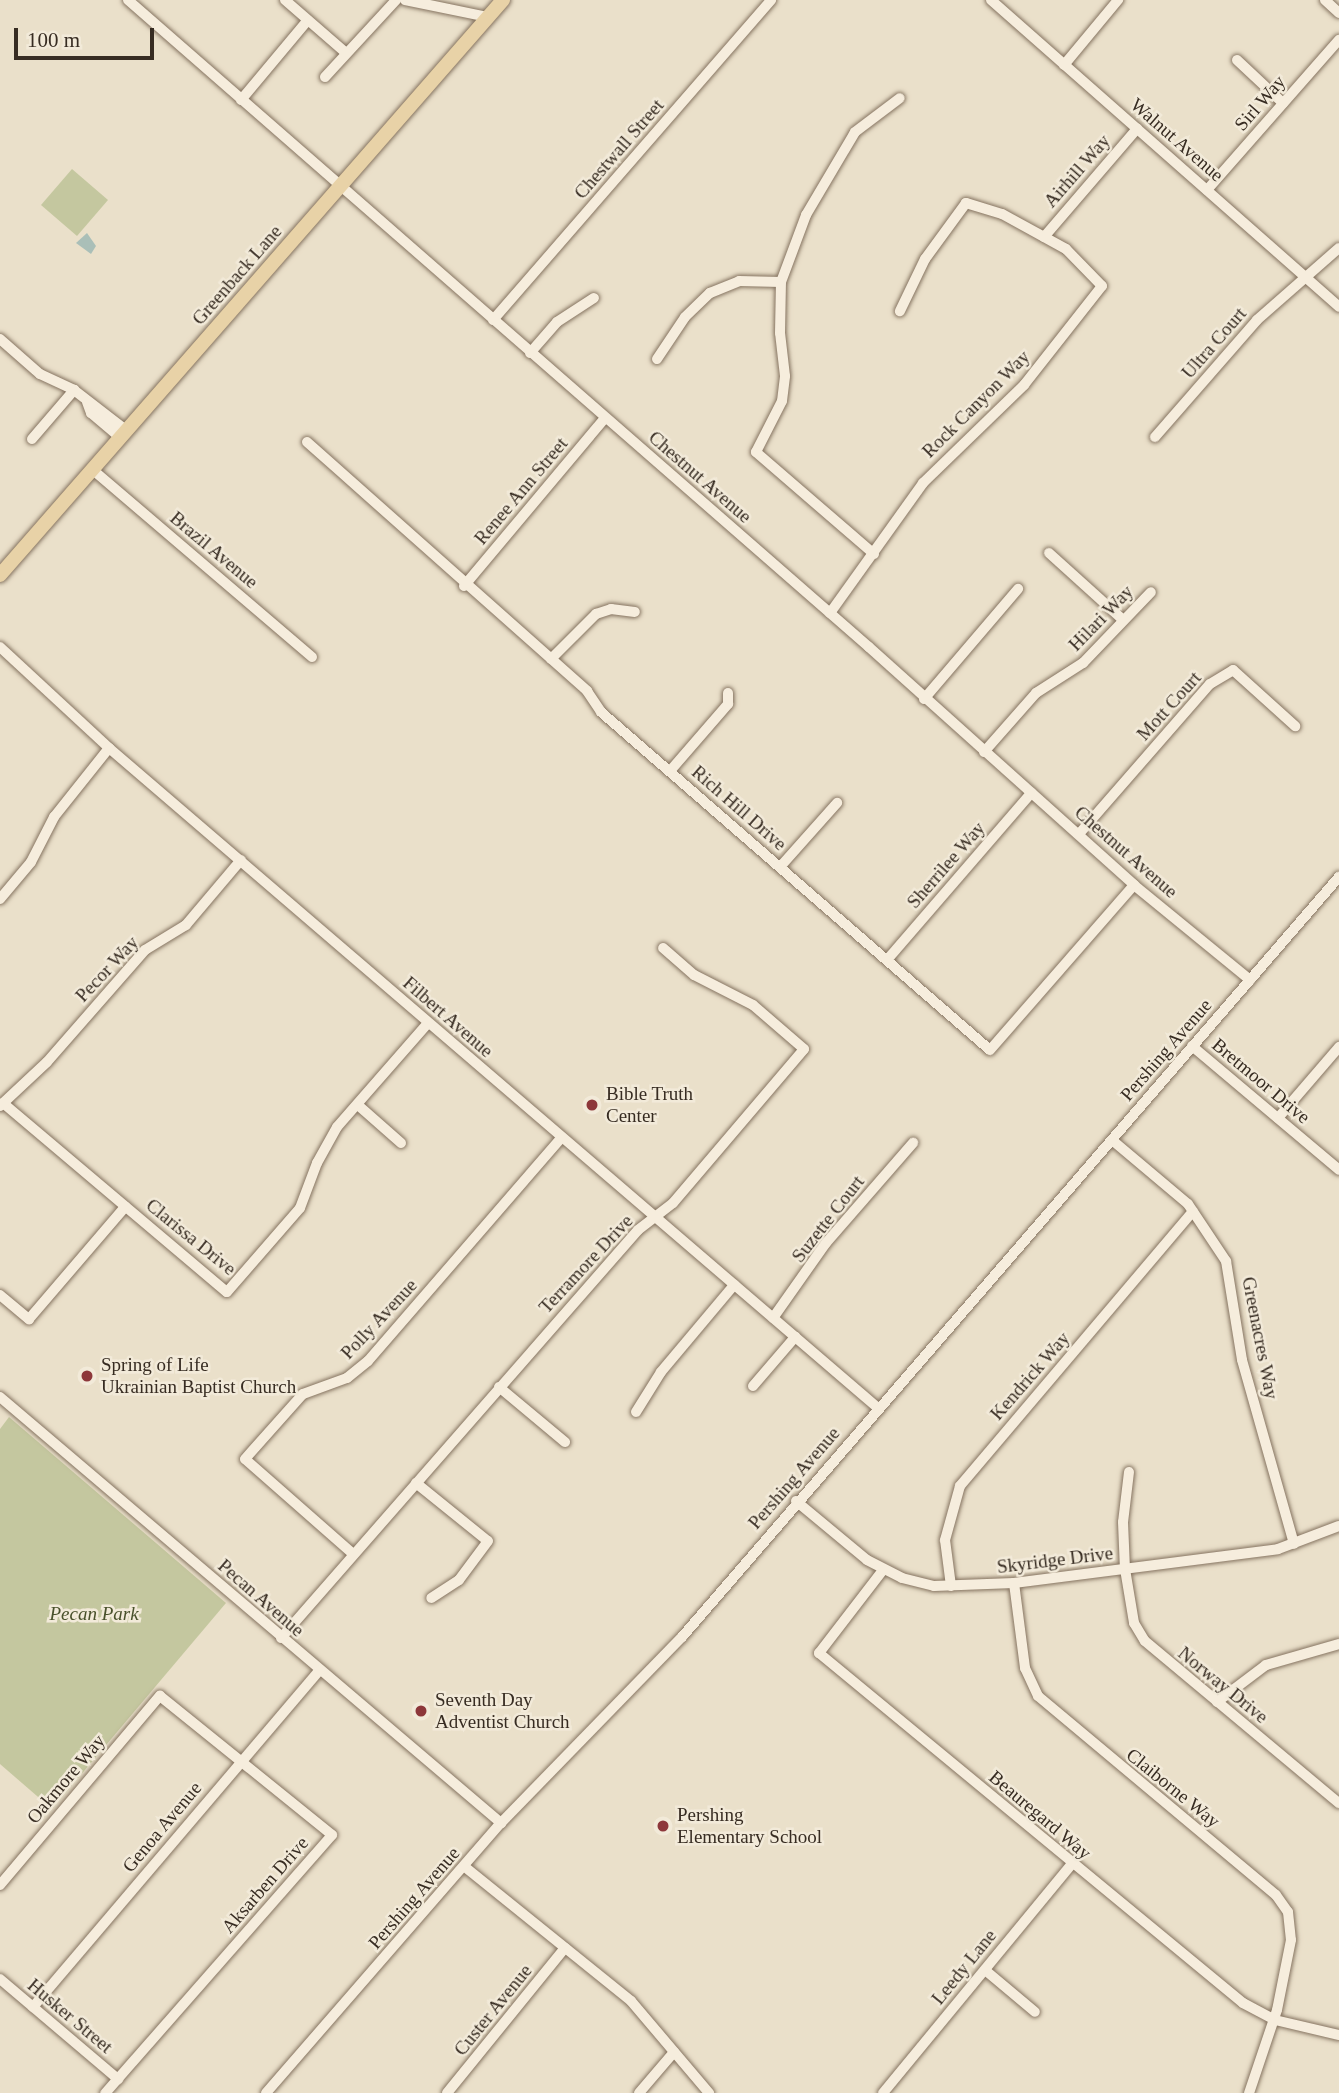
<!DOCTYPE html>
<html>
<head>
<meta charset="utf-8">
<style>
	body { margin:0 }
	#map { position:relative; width:1339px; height:2093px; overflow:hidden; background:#eae0ca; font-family:Georgia,serif }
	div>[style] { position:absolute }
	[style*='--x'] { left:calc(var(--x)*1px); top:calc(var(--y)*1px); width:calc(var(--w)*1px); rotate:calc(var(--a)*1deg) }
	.green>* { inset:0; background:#c4c79f }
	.water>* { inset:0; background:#aabfb8 }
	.roads { filter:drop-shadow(0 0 2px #857360) drop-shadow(0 0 2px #857360) }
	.minor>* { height:10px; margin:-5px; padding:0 5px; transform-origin:5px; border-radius:5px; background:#f6eddd }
	.major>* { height:14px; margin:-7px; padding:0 7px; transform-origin:7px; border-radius:7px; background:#e8d2a7 }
	.dots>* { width:19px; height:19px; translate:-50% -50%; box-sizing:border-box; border:4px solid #f2ead9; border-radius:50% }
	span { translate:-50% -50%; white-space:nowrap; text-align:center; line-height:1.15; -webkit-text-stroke:5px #f2ead9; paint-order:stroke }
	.street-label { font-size:19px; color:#372c22 }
	.poi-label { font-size:19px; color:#372c22 }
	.left { translate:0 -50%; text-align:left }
	.park-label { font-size:19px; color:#49512b; font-style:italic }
	.scale { position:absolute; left:14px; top:28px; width:140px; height:32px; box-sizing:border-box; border:4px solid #372c22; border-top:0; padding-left:9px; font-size:21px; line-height:24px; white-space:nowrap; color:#372c22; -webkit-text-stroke:5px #f2ead9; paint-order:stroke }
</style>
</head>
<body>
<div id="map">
	<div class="green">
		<i style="clip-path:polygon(72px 169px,108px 200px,77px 236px,41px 205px)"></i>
		<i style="clip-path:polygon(9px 1417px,226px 1603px,52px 1809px,0 1764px,0 1429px)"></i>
	</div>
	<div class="water">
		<i style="clip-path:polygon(87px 233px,96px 246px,91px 254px,76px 243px)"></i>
	</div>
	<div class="roads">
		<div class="minor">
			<i style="--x:128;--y:0;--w:984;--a:41.13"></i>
			<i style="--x:869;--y:647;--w:356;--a:41.9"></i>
			<i style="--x:1134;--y:885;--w:150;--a:39.3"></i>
			<i style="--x:285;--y:0;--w:81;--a:41"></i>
			<i style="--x:405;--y:0;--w:85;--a:11.6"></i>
			<i style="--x:991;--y:0;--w:464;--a:41.4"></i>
			<i style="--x:1325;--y:0;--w:19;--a:43"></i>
			<i style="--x:1237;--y:60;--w:63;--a:43.1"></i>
			<i style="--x:1064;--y:65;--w:85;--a:-50.3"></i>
			<i style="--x:325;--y:77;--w:105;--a:-47.3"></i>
			<i style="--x:241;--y:100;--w:104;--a:-50.1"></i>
			<i style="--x:1207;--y:190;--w:200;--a:-48.7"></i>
			<i style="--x:1044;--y:237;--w:143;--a:-49.3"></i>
			<i style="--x:493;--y:320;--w:424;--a:-49"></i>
			<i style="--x:0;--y:339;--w:53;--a:41.2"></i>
			<i style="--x:40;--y:374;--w:38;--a:25"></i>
			<i style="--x:74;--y:390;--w:67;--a:37.7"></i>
			<i style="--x:530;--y:353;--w:41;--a:-48.9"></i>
			<i style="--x:557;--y:322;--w:44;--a:-33"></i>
			<i style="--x:657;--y:359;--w:50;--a:-56.3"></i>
			<i style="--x:685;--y:317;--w:35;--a:-44"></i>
			<i style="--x:710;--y:293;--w:31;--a:-22"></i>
			<i style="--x:739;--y:281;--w:42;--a:1.4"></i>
			<i style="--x:87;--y:402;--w:12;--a:70"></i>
			<i style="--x:91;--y:413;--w:39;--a:40"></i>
			<i style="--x:1155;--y:437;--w:155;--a:-48.9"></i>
			<i style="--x:1257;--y:320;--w:109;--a:-41.3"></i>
			<i style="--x:32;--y:439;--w:65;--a:-49.4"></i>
			<i style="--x:307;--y:442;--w:375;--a:41.6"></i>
			<i style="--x:587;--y:691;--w:25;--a:56"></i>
			<i style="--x:601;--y:712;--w:515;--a:40.99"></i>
			<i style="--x:990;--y:1050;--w:219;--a:-48.9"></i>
			<i style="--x:93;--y:470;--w:288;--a:40.5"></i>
			<i style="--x:1049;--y:553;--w:98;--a:42.1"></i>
			<i style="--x:874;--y:554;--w:156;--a:-139.2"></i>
			<i style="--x:756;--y:452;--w:57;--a:-63"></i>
			<i style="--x:782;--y:401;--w:25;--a:-83"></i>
			<i style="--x:785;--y:376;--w:43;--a:-96.6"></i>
			<i style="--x:780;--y:333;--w:51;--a:-88.9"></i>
			<i style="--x:781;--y:282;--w:72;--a:-69.5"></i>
			<i style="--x:806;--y:215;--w:96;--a:-59.4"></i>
			<i style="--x:855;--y:132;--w:56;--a:-37.1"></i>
			<i style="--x:464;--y:586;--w:219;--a:-50"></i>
			<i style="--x:830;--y:613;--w:160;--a:-54.4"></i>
			<i style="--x:923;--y:483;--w:141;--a:-44.1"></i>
			<i style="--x:1024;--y:385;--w:126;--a:-51.8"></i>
			<i style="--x:1102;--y:286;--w:52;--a:-134.2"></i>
			<i style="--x:1066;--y:249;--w:73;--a:-151.3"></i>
			<i style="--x:1002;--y:214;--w:38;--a:-163"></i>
			<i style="--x:966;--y:203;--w:69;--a:126.2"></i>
			<i style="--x:925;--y:259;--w:58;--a:115.7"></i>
			<i style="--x:0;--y:647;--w:149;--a:42.8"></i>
			<i style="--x:109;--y:748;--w:1013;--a:40.64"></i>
			<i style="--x:551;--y:659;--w:64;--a:-45"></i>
			<i style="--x:596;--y:614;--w:16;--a:-18"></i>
			<i style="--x:611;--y:609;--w:24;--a:7"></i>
			<i style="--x:924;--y:699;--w:145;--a:-49.5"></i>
			<i style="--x:984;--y:752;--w:79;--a:-48.6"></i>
			<i style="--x:1036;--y:693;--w:56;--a:-32.6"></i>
			<i style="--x:1083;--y:663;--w:98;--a:-46.2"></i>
			<i style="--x:670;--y:771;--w:89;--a:-49.1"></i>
			<i style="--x:728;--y:704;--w:11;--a:-90"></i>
			<i style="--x:1079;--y:834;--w:199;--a:-48.9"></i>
			<i style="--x:1210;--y:684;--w:27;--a:-31"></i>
			<i style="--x:1233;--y:670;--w:84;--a:42.1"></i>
			<i style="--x:780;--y:867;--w:86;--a:-48.3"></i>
			<i style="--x:0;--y:899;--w:48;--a:-50"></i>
			<i style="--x:31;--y:862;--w:51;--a:-62.9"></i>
			<i style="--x:54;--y:817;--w:88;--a:-51.4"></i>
			<i style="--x:887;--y:960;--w:221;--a:-49.2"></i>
			<i style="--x:1192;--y:1046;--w:192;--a:40.1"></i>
			<i style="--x:3;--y:1103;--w:293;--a:40.2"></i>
			<i style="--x:227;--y:1292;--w:111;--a:-49"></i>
			<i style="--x:300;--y:1208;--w:48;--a:-69.3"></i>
			<i style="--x:317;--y:1163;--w:41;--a:-60.9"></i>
			<i style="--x:337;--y:1127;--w:138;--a:-48.8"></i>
			<i style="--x:0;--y:1106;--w:64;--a:-43.1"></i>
			<i style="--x:47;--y:1062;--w:149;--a:-48.8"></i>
			<i style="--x:145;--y:950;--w:48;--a:-31.4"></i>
			<i style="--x:186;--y:925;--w:85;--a:-49.8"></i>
			<i style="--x:359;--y:1106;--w:56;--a:41.4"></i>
			<i style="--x:1278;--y:1118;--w:94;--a:-49.3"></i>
			<i style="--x:1112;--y:1140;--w:99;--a:40.1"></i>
			<i style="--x:1188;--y:1204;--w:69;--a:56.3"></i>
			<i style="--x:1226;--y:1261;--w:100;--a:80.8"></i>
			<i style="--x:1242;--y:1360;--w:191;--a:74.2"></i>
			<i style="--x:0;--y:1295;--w:38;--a:40"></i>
			<i style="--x:29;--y:1319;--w:148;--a:-49.4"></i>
			<i style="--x:773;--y:1318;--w:92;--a:-54.8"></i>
			<i style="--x:826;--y:1243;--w:133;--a:-49"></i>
			<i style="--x:753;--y:1386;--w:65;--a:-49.4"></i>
			<i style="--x:499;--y:1387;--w:86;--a:39.8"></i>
			<i style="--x:0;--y:1397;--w:658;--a:40.37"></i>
			<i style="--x:636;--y:1412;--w:47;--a:-58"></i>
			<i style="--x:661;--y:1372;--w:114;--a:-50"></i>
			<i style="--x:1129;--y:1472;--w:50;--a:96.8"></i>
			<i style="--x:1123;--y:1522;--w:47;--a:87.6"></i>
			<i style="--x:1125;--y:1569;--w:55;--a:80.5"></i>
			<i style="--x:1134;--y:1623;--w:21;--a:59"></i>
			<i style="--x:1145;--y:1641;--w:253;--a:39.9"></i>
			<i style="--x:416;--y:1483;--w:92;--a:38.9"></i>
			<i style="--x:488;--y:1541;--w:49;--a:126.6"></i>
			<i style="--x:459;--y:1580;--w:33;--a:147"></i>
			<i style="--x:796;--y:1501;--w:92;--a:39.7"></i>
			<i style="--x:867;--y:1560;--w:39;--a:27"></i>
			<i style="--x:902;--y:1578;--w:33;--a:14"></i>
			<i style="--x:934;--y:1586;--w:80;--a:-2.1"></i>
			<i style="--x:1014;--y:1583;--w:266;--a:-7.3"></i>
			<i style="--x:1278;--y:1549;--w:65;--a:-20.7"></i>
			<i style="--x:352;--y:1553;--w:142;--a:-138.7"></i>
			<i style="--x:245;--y:1459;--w:87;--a:-48.3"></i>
			<i style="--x:303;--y:1394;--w:47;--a:-20"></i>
			<i style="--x:347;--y:1378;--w:27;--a:-39"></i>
			<i style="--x:368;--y:1361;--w:296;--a:-49.1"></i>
			<i style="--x:883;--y:1570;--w:105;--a:127.6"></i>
			<i style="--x:819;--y:1653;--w:550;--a:39.54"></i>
			<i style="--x:1243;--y:2003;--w:36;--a:28"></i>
			<i style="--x:1275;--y:2020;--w:66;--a:13.2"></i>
			<i style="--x:1014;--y:1583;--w:86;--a:82.6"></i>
			<i style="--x:1025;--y:1668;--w:31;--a:65"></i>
			<i style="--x:1038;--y:1696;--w:310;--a:39.9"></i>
			<i style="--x:1276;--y:1895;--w:21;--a:55"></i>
			<i style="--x:1288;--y:1912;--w:28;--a:84"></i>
			<i style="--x:1291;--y:1940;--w:71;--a:101.3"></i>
			<i style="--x:1277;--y:2010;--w:88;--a:108.6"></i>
			<i style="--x:951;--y:1586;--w:46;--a:-97.4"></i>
			<i style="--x:945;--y:1540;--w:56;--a:-74.5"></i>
			<i style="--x:960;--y:1486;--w:360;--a:-49.7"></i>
			<i style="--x:281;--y:1638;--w:542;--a:-48.81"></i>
			<i style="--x:638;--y:1230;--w:44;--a:-37.6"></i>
			<i style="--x:673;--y:1203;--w:202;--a:-49.6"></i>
			<i style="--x:804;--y:1049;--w:67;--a:-139.2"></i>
			<i style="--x:753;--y:1005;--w:66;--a:-153"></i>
			<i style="--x:694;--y:975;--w:41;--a:-138.9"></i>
			<i style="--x:1217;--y:1702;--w:61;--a:-37.1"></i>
			<i style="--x:1266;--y:1665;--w:76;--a:-16"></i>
			<i style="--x:465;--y:1867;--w:213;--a:38.9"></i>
			<i style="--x:631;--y:2001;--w:121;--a:49.7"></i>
			<i style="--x:0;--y:1885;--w:248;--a:-49.8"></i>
			<i style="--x:160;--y:1696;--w:221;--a:38.9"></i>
			<i style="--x:332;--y:1835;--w:344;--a:131.3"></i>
			<i style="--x:985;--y:1970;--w:65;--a:40"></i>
			<i style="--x:0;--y:1979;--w:155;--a:40.3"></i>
			<i style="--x:33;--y:2007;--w:441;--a:-49.6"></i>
			<i style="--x:266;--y:2093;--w:358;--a:-49"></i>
			<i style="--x:501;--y:1823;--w:260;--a:-45.8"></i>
			<i style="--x:682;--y:1637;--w:1005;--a:-49.16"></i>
			<i style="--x:447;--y:2093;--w:187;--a:-50.9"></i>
			<i style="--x:639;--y:2093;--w:54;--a:-49.5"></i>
			<i style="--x:883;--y:2093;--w:297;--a:-50.5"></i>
		</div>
		<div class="major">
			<i style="--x:0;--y:575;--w:764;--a:-48.82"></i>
		</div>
	</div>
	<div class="dots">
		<i style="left:592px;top:1105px;background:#8d373a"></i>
		<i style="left:87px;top:1376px;background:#8d373a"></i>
		<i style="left:421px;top:1711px;background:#8d373a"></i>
		<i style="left:663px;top:1826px;background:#8d373a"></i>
	</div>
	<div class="street-label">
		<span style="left:1260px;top:103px;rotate:-49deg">Sirl Way</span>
		<span style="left:1177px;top:140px;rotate:41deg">Walnut Avenue</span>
		<span style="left:619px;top:149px;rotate:-49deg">Chestwall Street</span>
		<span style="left:1077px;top:171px;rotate:-49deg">Airhill Way</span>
		<span style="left:237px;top:275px;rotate:-49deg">Greenback Lane</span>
		<span style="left:1214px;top:343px;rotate:-49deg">Ultra Court</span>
		<span style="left:976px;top:404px;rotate:-45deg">Rock Canyon Way</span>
		<span style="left:700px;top:477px;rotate:41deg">Chestnut Avenue</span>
		<span style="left:521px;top:491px;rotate:-50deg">Renee Ann Street</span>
		<span style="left:214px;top:550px;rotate:40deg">Brazil Avenue</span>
		<span style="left:1101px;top:618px;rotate:-46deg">Hilari Way</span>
		<span style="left:1169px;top:706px;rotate:-48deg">Mott Court</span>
		<span style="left:739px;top:808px;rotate:41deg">Rich Hill Drive</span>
		<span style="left:1126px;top:852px;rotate:41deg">Chestnut Avenue</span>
		<span style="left:946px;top:865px;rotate:-49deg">Sherrilee Way</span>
		<span style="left:107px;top:969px;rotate:-47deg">Pecor Way</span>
		<span style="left:448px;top:1017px;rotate:41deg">Filbert Avenue</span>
		<span style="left:1166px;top:1050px;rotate:-49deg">Pershing Avenue</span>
		<span style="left:1261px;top:1081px;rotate:40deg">Bretmoor Drive</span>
		<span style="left:828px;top:1219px;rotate:-52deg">Suzette Court</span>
		<span style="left:191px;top:1237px;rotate:39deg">Clarissa Drive</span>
		<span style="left:586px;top:1264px;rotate:-47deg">Terramore Drive</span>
		<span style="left:379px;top:1319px;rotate:-47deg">Polly Avenue</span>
		<span style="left:1260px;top:1338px;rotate:79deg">Greenacres Way</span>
		<span style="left:1030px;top:1376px;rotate:-49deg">Kendrick Way</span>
		<span style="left:794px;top:1478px;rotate:-49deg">Pershing Avenue</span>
		<span style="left:1055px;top:1560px;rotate:-7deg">Skyridge Drive</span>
		<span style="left:261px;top:1598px;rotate:41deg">Pecan Avenue</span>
		<span style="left:1223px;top:1685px;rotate:39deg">Norway Drive</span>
		<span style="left:66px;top:1779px;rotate:-50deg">Oakmore Way</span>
		<span style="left:1173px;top:1788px;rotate:39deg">Claiborne Way</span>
		<span style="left:1040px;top:1815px;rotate:40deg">Beauregard Way</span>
		<span style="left:162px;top:1827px;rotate:-50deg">Genoa Avenue</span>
		<span style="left:265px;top:1885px;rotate:-49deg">Aksarben Drive</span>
		<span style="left:414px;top:1898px;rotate:-49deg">Pershing Avenue</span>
		<span style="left:964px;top:1967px;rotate:-51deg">Leedy Lane</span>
		<span style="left:493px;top:2010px;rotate:-51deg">Custer Avenue</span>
		<span style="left:70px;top:2016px;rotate:40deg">Husker Street</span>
	</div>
	<div class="poi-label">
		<span class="left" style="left:606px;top:1105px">Bible Truth<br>Center</span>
		<span class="left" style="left:101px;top:1376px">Spring of Life<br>Ukrainian Baptist Church</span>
		<span class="left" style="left:435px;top:1711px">Seventh Day<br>Adventist Church</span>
		<span class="left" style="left:677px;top:1826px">Pershing<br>Elementary School</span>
	</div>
	<div class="park-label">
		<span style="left:94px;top:1614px">Pecan Park</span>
	</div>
	<div class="scale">100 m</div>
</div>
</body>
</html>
